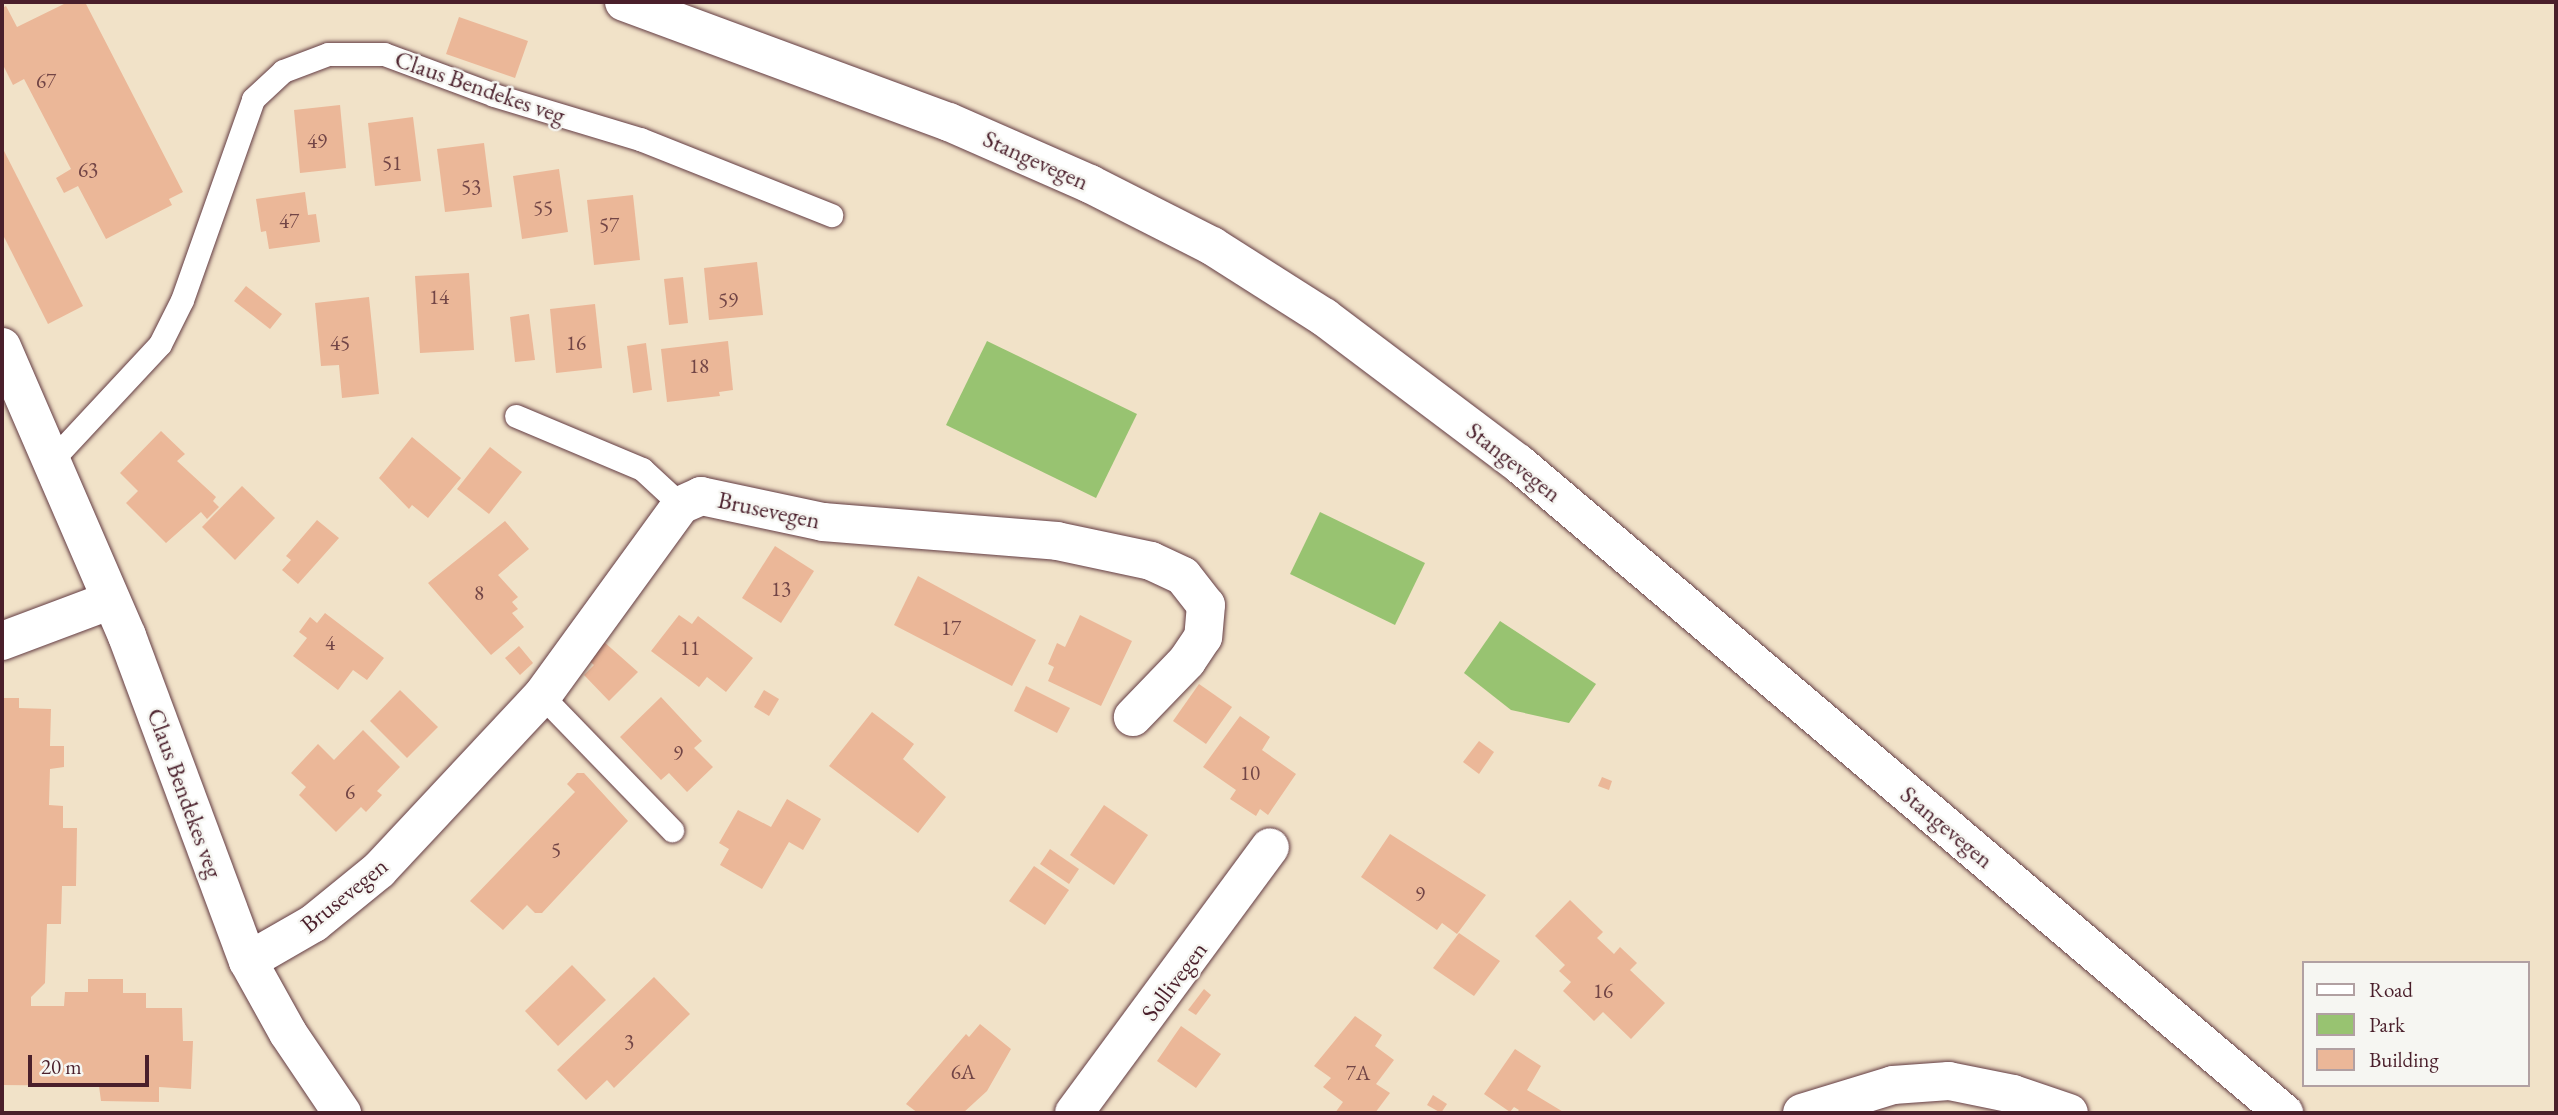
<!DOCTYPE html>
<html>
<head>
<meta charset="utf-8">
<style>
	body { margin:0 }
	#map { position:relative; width:2558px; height:1115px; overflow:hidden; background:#f1e2c8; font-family:"EB Garamond",serif }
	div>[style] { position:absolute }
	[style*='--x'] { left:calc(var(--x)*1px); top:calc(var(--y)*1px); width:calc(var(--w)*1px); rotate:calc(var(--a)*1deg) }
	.green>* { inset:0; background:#98c371 }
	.building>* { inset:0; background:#ebb798 }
	.roads { filter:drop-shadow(0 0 2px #633c43) drop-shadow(0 0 2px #633c43) }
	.lane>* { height:23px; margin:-11.5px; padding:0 11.5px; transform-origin:11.5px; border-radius:11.5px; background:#fff }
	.street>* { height:38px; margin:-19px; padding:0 19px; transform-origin:19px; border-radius:19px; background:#fff }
	.secondary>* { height:38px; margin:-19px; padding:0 19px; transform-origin:19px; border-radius:19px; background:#fff }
	.primary>* { height:38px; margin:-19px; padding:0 19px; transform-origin:19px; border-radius:19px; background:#fff }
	span { translate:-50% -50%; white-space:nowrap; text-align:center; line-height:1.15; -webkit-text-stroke:5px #f6f6f2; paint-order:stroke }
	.number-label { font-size:21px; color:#724546 }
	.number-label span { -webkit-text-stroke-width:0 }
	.street-label { font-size:24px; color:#4a1f2b }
	.frame { position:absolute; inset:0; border:4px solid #4a1f2b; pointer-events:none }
	.legend { position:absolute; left:2302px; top:961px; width:228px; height:126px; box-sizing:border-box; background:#f6f6f2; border:2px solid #b1a0a2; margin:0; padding:9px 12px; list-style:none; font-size:21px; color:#4a1f2b }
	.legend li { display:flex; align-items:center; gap:14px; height:35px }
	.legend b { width:35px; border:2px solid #b1a0a2 }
	.scale { position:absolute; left:28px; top:1055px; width:121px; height:32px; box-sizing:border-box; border:4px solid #4a1f2b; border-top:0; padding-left:9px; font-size:21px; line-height:24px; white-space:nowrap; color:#4a1f2b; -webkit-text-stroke:5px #f6f6f2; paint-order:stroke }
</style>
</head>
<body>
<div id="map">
	<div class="green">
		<i style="clip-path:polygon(987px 341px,1137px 414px,1096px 498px,946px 425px)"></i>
		<i style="clip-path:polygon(1320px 512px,1425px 563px,1395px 625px,1290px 574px)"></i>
		<i style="clip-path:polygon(1500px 621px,1596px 684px,1569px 723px,1511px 710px,1464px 673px)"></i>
	</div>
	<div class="building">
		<i style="clip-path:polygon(68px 2px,85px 2px,183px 192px,169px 199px,172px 205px,106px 239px,78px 186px,64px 193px,56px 178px,71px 169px,24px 79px,13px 85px,2px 63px,2px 8px,6px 6px,17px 27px)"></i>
		<i style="clip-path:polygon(459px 17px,528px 41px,515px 78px,446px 54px)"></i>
		<i style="clip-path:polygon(340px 105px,346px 168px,300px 173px,294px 110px)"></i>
		<i style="clip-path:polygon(413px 117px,421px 181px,375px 186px,368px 123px)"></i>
		<i style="clip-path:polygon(484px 143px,492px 207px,445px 212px,437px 149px)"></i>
		<i style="clip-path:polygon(2px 147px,83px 306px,48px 324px,2px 233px)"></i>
		<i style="clip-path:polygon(559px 169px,568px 232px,522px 239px,513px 176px)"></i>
		<i style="clip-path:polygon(305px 192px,308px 215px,316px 214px,320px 242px,269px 249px,266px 231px,261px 232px,256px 199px)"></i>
		<i style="clip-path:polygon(633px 195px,640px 260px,594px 265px,587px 200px)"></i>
		<i style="clip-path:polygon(757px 262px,763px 315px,709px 320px,704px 268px)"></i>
		<i style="clip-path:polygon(469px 273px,474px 350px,420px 353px,415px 276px)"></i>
		<i style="clip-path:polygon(683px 277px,688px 323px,669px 325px,664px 279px)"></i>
		<i style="clip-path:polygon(246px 286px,282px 314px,270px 329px,234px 301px)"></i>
		<i style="clip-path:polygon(369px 297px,379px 394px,342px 398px,339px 365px,321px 366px,315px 303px)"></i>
		<i style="clip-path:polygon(595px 304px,602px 368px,556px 373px,550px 309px)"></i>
		<i style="clip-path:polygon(529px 314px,535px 360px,515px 362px,510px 317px)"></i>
		<i style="clip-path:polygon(728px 341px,733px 390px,719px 392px,720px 396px,667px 402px,661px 349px)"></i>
		<i style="clip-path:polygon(646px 343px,652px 390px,633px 393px,627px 346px)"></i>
		<i style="clip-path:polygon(161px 431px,185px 454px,177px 461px,216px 497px,213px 501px,219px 507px,207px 519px,201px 512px,166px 543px,126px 503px,138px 491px,120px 473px)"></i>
		<i style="clip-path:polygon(412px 437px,461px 478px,428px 518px,412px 505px,409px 509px,379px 478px)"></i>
		<i style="clip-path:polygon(490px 447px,522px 472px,489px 514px,457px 489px)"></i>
		<i style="clip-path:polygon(242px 486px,275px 518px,235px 560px,202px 527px)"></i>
		<i style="clip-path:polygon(317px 520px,339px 538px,298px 584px,282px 570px,291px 560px,286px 556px)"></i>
		<i style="clip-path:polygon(505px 521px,529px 549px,498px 575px,518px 597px,512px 602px,518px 609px,512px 613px,524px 627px,491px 655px,428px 583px)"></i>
		<i style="clip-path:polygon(775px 546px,814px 571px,781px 623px,742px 598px)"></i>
		<i style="clip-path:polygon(918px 576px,1036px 640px,1012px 686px,894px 625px)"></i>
		<i style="clip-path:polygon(325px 613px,384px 658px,367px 680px,353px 670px,338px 690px,293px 656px,307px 638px,299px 632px,310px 617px,317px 623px)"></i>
		<i style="clip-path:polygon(679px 615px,692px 624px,698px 616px,753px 658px,726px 692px,707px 677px,699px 687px,651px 651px)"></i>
		<i style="clip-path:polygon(1080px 615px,1132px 641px,1101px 706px,1048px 681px,1054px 667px,1048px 664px,1057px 643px,1065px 647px)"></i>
		<i style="clip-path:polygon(603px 641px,638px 672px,609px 701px,584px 675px,594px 665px,586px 658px)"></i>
		<i style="clip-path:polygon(519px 646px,533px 663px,520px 675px,505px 658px)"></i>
		<i style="clip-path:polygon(1199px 684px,1232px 707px,1206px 744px,1173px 721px)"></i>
		<i style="clip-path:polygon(1026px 686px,1070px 708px,1057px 733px,1014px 711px)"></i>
		<i style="clip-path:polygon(400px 690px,438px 727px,407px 758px,370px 721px)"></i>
		<i style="clip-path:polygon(764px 690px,779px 699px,769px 716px,754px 707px)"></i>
		<i style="clip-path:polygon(661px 697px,702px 741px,694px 748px,713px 767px,687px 792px,669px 773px,661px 780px,620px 737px)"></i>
		<i style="clip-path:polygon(2px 698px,19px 698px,19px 708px,51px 709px,50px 746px,64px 746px,64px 767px,50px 769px,49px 805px,63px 806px,63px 828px,77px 828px,76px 886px,62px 886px,61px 924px,47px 924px,45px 983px,31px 997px,31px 1006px,64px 1006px,65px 992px,88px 992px,88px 979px,123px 979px,123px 993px,146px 993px,146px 1008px,182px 1008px,183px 1041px,193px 1041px,191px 1089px,159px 1087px,159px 1102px,101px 1101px,99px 1086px,2px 1085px)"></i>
		<i style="clip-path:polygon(872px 712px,914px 744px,903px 759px,946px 797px,918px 833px,829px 766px)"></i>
		<i style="clip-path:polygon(1240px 716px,1270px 737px,1262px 750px,1296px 774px,1268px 815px,1260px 809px,1256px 816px,1230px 799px,1236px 790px,1203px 767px)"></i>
		<i style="clip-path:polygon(363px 730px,400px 767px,377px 791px,382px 795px,366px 812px,361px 807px,336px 832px,299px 795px,306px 787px,291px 773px,318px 744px,334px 760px)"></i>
		<i style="clip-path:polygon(1479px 741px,1494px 752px,1479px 774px,1463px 762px)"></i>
		<i style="clip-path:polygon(577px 773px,584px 773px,628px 821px,542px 913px,535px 913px,527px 905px,503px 930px,470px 901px,575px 792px,567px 784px)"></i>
		<i style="clip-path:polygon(1602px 777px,1612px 781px,1609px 790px,1598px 786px)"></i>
		<i style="clip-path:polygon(787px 799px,821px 819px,803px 850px,789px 842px,762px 889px,720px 865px,729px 849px,719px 843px,738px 810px,771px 827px)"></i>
		<i style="clip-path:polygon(1104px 805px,1148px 835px,1114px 885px,1070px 855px)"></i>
		<i style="clip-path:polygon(1390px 834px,1486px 895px,1457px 934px,1442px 923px,1437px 930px,1361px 877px)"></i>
		<i style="clip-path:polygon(1050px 849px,1079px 869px,1069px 884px,1040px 864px)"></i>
		<i style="clip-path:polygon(1034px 866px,1069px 890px,1045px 925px,1009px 901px)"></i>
		<i style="clip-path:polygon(1570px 900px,1603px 932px,1597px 938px,1614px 954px,1620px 947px,1637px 963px,1630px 970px,1665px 1003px,1631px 1039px,1603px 1012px,1594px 1021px,1563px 991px,1571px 982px,1559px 971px,1565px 965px,1535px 936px)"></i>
		<i style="clip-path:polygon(1459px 933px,1500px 961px,1474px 996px,1433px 968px)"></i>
		<i style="clip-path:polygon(572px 965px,606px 1000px,558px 1046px,525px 1011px)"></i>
		<i style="clip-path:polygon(654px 977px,690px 1014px,614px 1088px,607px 1080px,586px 1100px,557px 1070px)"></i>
		<i style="clip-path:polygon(1204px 989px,1211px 995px,1196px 1015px,1188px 1010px)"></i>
		<i style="clip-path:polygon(1355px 1016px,1382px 1035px,1375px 1046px,1394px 1060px,1376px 1084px,1390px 1093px,1375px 1113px,1335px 1113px,1343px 1102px,1323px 1087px,1331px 1078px,1314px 1066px)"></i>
		<i style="clip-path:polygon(980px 1024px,1011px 1049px,987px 1091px,963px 1113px,918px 1113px,906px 1104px,966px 1034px,969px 1037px)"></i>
		<i style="clip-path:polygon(1181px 1026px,1221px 1054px,1196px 1088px,1157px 1061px)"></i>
		<i style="clip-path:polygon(1515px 1049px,1541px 1066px,1527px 1090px,1565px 1113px,1516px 1113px,1519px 1110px,1514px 1107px,1510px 1112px,1484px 1094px)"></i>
		<i style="clip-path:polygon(1433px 1095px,1447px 1104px,1441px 1113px,1427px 1105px)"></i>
	</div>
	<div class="roads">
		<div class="lane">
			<i style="--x:516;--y:416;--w:137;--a:22.8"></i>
			<i style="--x:642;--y:469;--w:53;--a:42.7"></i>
			<i style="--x:52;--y:460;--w:158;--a:-47"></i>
			<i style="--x:160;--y:344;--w:49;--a:-63.4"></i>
			<i style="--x:182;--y:300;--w:213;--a:-70.5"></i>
			<i style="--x:253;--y:99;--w:41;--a:-43"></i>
			<i style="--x:283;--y:71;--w:48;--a:-20.7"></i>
			<i style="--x:328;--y:54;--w:56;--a:0"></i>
			<i style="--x:384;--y:54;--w:117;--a:20.4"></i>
			<i style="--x:494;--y:95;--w:152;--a:16.8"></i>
			<i style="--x:640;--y:139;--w:206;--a:21.7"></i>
			<i style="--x:542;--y:696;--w:187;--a:45.9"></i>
		</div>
		<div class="street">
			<i style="--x:2;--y:641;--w:116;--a:-20.6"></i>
			<i style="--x:248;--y:961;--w:76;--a:-29.9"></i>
			<i style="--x:314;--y:923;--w:84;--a:-39.2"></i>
			<i style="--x:379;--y:870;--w:238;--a:-46.9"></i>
			<i style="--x:542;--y:696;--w:236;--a:-54"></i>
			<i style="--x:681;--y:505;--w:22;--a:-24"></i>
			<i style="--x:701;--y:496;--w:125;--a:12"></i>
			<i style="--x:823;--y:522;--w:235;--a:4.6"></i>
			<i style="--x:1057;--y:541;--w:96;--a:12"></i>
			<i style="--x:1151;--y:561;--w:35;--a:25"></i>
			<i style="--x:1183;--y:576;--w:37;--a:52"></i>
			<i style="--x:1206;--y:605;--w:32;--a:95"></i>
			<i style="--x:1203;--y:637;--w:29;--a:124"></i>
			<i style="--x:1187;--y:661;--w:78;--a:134"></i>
			<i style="--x:1074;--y:1113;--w:330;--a:-53.6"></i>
			<i style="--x:1802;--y:1113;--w:95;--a:-17.1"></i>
			<i style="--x:1893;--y:1085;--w:56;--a:-4.1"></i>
			<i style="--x:1949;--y:1081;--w:65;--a:11.5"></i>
			<i style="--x:2013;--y:1094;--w:59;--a:18.7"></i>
		</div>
		<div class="secondary">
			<i style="--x:2;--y:347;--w:315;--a:66.6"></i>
			<i style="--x:127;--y:636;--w:347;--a:69.6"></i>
			<i style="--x:248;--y:961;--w:82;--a:60.9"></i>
			<i style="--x:288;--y:1033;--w:97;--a:56"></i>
		</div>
		<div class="primary">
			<i style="--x:624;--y:2;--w:346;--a:20.3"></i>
			<i style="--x:949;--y:122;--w:154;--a:23.7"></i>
			<i style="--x:1090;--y:184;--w:137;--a:26.9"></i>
			<i style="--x:1212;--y:246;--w:133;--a:32.4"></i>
			<i style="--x:1324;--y:317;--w:243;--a:37"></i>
			<i style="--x:1518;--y:463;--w:1005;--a:40.32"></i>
		</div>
	</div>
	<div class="number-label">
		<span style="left:46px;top:81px">67</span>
		<span style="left:317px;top:141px">49</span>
		<span style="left:392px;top:163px">51</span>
		<span style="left:88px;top:170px">63</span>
		<span style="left:471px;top:187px">53</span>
		<span style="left:543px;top:208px">55</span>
		<span style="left:289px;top:221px">47</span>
		<span style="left:609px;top:225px">57</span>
		<span style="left:439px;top:297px">14</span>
		<span style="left:728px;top:300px">59</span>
		<span style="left:340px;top:343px">45</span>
		<span style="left:576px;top:343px">16</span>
		<span style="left:699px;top:366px">18</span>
		<span style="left:781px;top:589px">13</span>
		<span style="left:479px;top:593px">8</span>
		<span style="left:951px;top:628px">17</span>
		<span style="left:330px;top:643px">4</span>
		<span style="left:690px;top:648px">11</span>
		<span style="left:678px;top:753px">9</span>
		<span style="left:1250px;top:773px">10</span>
		<span style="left:350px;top:792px">6</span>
		<span style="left:556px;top:850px">5</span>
		<span style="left:1420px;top:894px">9</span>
		<span style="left:1603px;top:991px">16</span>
		<span style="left:629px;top:1042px">3</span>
		<span style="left:963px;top:1072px">6A</span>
		<span style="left:1358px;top:1073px">7A</span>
	</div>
	<div class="street-label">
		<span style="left:480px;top:87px;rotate:19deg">Claus Bendekes veg</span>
		<span style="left:1036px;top:160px;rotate:24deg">Stangevegen</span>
		<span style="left:1514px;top:462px;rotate:38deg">Stangevegen</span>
		<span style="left:769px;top:510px;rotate:12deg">Brusevegen</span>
		<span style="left:185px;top:793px;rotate:70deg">Claus Bendekes veg</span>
		<span style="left:1947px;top:827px;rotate:40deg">Stangevegen</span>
		<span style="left:344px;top:895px;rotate:-39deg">Brusevegen</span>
		<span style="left:1174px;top:981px;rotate:-53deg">Sollivegen</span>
	</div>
	<div class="frame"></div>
	<ul class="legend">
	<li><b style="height:9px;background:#fff"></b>Road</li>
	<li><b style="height:19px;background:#98c371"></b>Park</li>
	<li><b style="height:19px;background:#ebb798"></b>Building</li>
	</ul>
	<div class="scale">20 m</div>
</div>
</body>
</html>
